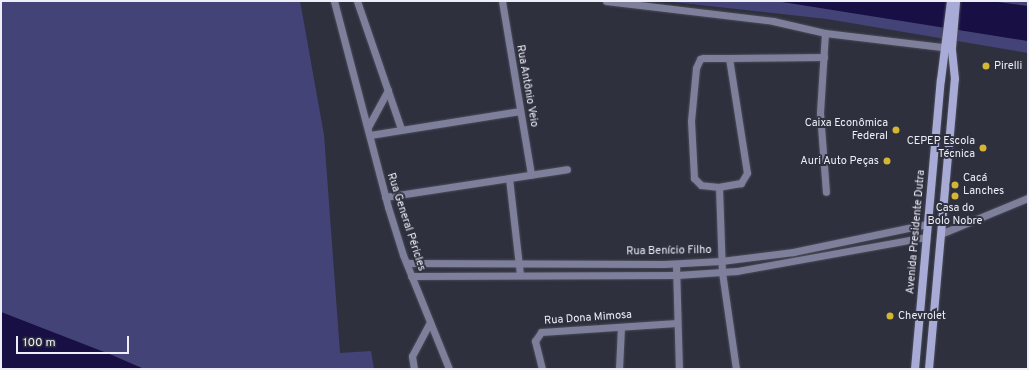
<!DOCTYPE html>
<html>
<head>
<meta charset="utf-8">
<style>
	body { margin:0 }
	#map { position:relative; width:1029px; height:370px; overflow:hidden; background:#2f303e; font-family:Overpass,sans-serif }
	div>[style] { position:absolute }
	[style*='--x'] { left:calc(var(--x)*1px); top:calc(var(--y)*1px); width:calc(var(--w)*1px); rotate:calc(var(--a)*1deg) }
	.green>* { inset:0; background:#444377 }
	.water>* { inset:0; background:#181045 }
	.roads { filter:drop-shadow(0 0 1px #4a4b58) drop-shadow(0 0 1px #4a4b58) }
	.minor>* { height:7px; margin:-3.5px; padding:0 3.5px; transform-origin:3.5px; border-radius:3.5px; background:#7e7f9b }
	.secondary>* { height:8px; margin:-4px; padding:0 4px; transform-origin:4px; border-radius:4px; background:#a9abd7 }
	.dots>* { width:11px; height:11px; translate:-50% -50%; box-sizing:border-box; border:2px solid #2f303e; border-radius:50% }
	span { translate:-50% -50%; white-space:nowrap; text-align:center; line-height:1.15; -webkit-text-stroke:4px #2f303e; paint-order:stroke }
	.poi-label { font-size:11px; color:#edeef7 }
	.left { translate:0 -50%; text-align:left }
	.right { translate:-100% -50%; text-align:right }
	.street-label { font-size:11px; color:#edeef7 }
	.frame { position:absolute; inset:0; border:2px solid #edeef7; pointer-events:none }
	.scale { position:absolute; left:16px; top:336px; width:113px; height:18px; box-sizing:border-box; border:2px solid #edeef7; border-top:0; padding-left:5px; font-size:12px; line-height:14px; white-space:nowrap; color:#edeef7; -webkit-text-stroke:3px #2f303e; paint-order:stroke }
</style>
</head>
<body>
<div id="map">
	<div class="green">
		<i style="clip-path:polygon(1px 1px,300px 1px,324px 135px,340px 353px,371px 351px,374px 369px,144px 369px,1px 312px)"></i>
		<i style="clip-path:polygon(664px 1px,776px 1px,849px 11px,1028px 41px,1028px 53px,827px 19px)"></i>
		<i style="clip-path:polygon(990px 1px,1028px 1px,1028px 6px)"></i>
	</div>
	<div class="water">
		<i style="clip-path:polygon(776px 1px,990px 1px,1028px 6px,1028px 41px)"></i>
		<i style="clip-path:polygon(1px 312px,112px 355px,144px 369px,1px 369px)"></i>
	</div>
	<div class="roads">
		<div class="minor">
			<i style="--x:334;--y:1;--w:213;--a:75.3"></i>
			<i style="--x:388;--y:207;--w:50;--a:72.6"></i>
			<i style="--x:403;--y:255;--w:123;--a:68"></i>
			<i style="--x:357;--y:1;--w:135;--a:71"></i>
			<i style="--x:502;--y:1;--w:176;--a:80.5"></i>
			<i style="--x:606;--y:1;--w:168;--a:6.8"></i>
			<i style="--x:773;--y:21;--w:53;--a:13"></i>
			<i style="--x:825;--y:33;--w:126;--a:6.8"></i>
			<i style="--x:825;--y:33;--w:80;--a:93.6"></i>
			<i style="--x:820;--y:113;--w:79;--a:85.7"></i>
			<i style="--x:729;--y:58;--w:116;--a:81.1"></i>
			<i style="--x:747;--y:173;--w:12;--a:121"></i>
			<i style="--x:741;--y:183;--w:22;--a:170"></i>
			<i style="--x:719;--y:187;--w:18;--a:-174"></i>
			<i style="--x:701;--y:185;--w:10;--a:-135"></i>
			<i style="--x:694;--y:178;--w:57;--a:-93"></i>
			<i style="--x:691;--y:121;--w:53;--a:-84.6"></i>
			<i style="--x:696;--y:68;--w:10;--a:-66"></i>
			<i style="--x:700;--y:59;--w:3;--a:-18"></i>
			<i style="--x:703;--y:58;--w:26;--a:0"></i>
			<i style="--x:729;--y:58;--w:95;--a:-0.6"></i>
			<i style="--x:368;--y:127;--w:42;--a:-61.6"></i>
			<i style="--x:370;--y:135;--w:152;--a:-9.1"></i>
			<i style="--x:509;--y:178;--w:97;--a:83.5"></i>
			<i style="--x:719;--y:187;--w:85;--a:88"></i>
			<i style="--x:722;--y:272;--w:98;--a:81.8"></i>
			<i style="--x:385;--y:197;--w:184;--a:-8.7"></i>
			<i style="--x:943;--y:233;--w:92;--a:-22.4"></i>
			<i style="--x:407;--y:263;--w:257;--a:0.2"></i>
			<i style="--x:664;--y:264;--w:57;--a:-3"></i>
			<i style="--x:721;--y:261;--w:73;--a:-7.1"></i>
			<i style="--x:793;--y:252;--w:137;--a:-11.8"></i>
			<i style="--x:676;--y:264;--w:105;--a:88.4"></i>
			<i style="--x:411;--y:276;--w:266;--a:-0.2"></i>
			<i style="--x:677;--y:275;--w:60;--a:-3.8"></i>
			<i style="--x:737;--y:271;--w:192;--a:-10.2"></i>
			<i style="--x:414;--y:369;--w:13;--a:-99"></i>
			<i style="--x:412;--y:356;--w:38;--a:-62"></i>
			<i style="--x:542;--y:369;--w:29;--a:-104"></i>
			<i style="--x:535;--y:341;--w:11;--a:-56"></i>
			<i style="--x:541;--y:332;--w:136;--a:-3.8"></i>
			<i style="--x:619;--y:369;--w:42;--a:-87.3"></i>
		</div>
		<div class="secondary">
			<i style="--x:915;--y:369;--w:290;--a:-84.9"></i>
			<i style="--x:941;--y:80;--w:80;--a:-82.8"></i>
			<i style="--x:929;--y:369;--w:291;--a:-84.9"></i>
			<i style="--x:955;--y:79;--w:31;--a:-96"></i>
			<i style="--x:952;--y:48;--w:46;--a:-85"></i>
		</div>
	</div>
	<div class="dots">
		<i style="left:986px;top:66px;background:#d5b534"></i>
		<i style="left:896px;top:130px;background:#d5b534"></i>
		<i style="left:983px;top:148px;background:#d5b534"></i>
		<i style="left:887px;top:161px;background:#d5b534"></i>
		<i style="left:955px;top:185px;background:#d5b534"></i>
		<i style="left:955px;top:196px;background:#d5b534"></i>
		<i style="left:890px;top:316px;background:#d5b534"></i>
	</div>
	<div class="poi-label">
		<span class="left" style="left:994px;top:66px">Pirelli</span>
		<span class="right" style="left:888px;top:130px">Caixa Econômica<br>Federal</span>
		<span class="right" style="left:975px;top:148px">CEPEP Escola<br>Técnica</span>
		<span class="right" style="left:879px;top:161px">Auri Auto Peças</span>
		<span class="left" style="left:963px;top:185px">Cacá<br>Lanches</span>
		<span style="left:955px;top:215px">Casa do<br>Bolo Nobre</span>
		<span class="left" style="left:898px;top:316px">Chevrolet</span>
	</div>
	<div class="street-label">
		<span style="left:527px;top:86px;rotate:80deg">Rua Antônio Veio</span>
		<span style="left:406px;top:222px;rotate:72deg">Rua General Péricles</span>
		<span style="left:916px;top:232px;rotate:-85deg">Avenida Presidente Dutra</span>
		<span style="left:669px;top:251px;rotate:-1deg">Rua Benício Filho</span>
		<span style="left:588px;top:318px;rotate:-4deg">Rua Dona Mimosa</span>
	</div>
	<div class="frame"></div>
	<div class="scale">100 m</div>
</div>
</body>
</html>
